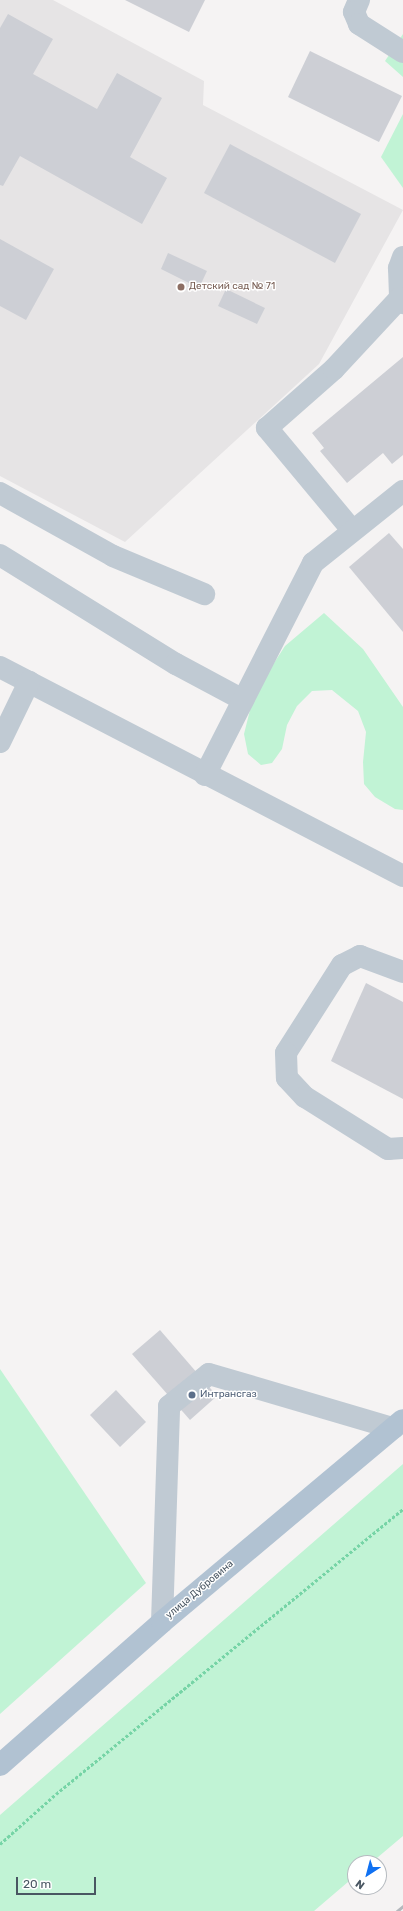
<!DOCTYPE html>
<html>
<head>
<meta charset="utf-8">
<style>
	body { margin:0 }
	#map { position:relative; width:403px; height:1911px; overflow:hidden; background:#f5f3f3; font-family:Rubik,sans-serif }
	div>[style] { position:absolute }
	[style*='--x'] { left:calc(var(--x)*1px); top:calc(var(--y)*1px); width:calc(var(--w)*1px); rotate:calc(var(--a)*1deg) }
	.education>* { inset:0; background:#e6e4e5 }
	.green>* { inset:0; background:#c1f3d5 }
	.building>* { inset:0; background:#cdcfd5 }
	.path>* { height:2.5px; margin-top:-1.25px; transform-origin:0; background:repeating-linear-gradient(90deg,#76d4a6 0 3px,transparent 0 5px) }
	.minor>* { height:22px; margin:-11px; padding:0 11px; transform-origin:11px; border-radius:11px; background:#c0cad3 }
	.major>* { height:22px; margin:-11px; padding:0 11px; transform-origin:11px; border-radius:11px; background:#b1c2d2 }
	.rail>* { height:3px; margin:-1.5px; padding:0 1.5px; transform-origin:1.5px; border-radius:1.5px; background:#b4b8bd }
	.dots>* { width:11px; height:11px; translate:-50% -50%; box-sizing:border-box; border:2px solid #fff; border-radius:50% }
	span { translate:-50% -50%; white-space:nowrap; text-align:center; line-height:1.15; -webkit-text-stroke:3px #fff; paint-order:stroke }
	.education-label { font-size:10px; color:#785e54 }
	.left { translate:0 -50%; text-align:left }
	.service-label { font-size:10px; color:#4e5e75 }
	.street-label { font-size:10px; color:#495662 }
	.north { position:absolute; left:347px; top:1855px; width:40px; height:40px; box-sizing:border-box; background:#fff; border:1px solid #b6bbc0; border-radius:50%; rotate:216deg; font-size:11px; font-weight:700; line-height:16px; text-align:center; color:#495662 }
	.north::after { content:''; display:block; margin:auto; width:14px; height:18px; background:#1071f2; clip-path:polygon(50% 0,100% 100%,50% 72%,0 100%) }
	.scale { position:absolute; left:16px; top:1877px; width:80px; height:18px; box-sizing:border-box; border:2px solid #495662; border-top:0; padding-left:5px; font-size:12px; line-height:14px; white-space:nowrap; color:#495662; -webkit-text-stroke:3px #fff; paint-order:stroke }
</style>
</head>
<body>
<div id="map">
	<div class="education">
		<i style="clip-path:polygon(0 0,53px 0,204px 81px,203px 105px,403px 210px,319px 364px,125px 542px,0 476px)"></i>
	</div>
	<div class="green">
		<i style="clip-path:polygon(403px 34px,403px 77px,385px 61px)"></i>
		<i style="clip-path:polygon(403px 114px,403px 188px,381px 157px)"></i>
		<i style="clip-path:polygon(324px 613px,363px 649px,403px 707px,403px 810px,395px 809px,375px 797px,364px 784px,363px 762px,366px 732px,358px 711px,332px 690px,312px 691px,297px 706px,287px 725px,282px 749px,272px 763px,261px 765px,248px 754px,244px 734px,250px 710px,263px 680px,285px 646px)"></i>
		<i style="clip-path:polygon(0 1369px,146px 1583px,0 1714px)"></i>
		<i style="clip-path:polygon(403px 1464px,403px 1836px,371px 1863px,355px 1863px,355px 1876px,314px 1911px,0 1911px,0 1815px)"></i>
	</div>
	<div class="building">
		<i style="clip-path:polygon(125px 0,205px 0,189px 32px)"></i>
		<i style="clip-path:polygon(8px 14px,53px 39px,33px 74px,97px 109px,117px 73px,162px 98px,130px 157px,167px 178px,142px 224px,20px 156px,3px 186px,0 185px,0 28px)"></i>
		<i style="clip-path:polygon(310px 51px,402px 96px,379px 142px,288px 97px)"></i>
		<i style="clip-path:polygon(230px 144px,361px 214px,335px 263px,204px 193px)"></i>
		<i style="clip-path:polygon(0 239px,54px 269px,26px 320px,0 306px)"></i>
		<i style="clip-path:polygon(168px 253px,207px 271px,199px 288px,161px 269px)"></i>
		<i style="clip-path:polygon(226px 289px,265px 308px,257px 324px,218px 306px)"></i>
		<i style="clip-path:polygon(403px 357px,403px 455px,392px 464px,383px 453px,347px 483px,320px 451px,324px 448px,312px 433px)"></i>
		<i style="clip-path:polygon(389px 533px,403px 549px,403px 632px,349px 567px)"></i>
		<i style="clip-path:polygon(366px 983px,403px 1002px,403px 1099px,331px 1061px)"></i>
		<i style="clip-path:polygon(160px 1330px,217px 1396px,190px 1420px,132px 1354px)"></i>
		<i style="clip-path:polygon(116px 1390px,146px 1422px,120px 1447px,90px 1415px)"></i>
	</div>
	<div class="path">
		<i style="--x:0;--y:1844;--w:75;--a:-41.8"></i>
		<i style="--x:56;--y:1794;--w:449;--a:-39.4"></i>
	</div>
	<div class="minor">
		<i style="--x:359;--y:0;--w:13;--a:113"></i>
		<i style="--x:354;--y:12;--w:13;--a:67"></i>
		<i style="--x:359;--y:24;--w:52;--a:32.5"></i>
		<i style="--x:403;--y:257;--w:12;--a:110"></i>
		<i style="--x:399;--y:268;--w:30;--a:88"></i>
		<i style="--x:400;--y:298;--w:6;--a:59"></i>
		<i style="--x:0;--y:493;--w:129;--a:29.1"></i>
		<i style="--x:113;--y:556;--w:99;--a:22.7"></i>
		<i style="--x:352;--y:530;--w:133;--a:-129.8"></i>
		<i style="--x:267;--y:428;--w:89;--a:-41.4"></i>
		<i style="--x:334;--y:369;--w:97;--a:-47.1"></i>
		<i style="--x:0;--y:555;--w:207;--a:31.8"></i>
		<i style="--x:176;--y:664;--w:76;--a:28.2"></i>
		<i style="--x:0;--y:667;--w:454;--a:27.4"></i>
		<i style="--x:0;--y:742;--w:67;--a:-64.2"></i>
		<i style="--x:205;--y:775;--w:238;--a:-63"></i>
		<i style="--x:313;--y:563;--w:115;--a:-38.7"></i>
		<i style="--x:403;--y:972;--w:46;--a:-159.6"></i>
		<i style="--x:360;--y:956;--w:20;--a:153"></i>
		<i style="--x:342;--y:965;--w:104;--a:122.5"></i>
		<i style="--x:286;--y:1053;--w:25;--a:88"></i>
		<i style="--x:287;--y:1078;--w:26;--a:47"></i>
		<i style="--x:305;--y:1097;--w:98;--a:32.1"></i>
		<i style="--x:388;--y:1149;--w:15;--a:-4"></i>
		<i style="--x:162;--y:1622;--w:216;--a:-88.1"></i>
		<i style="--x:169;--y:1406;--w:51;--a:-38.7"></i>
		<i style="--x:209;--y:1374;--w:192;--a:16.4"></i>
	</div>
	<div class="major">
		<i style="--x:0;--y:1765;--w:216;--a:-41.4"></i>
		<i style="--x:162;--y:1622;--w:314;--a:-40"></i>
	</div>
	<div class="rail">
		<i style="--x:397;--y:1911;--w:8;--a:-40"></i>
	</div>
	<div class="dots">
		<i style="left:181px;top:287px;background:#8d6e63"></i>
		<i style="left:192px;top:1395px;background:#5c6f8a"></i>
	</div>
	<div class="education-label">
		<span class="left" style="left:189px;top:287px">Детский сад № 71</span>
	</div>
	<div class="service-label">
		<span class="left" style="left:200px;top:1395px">Интрансгаз</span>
	</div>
	<div class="street-label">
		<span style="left:200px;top:1590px;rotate:-40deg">улица Дубровина</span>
	</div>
	<div class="north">N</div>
	<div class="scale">20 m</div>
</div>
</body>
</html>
